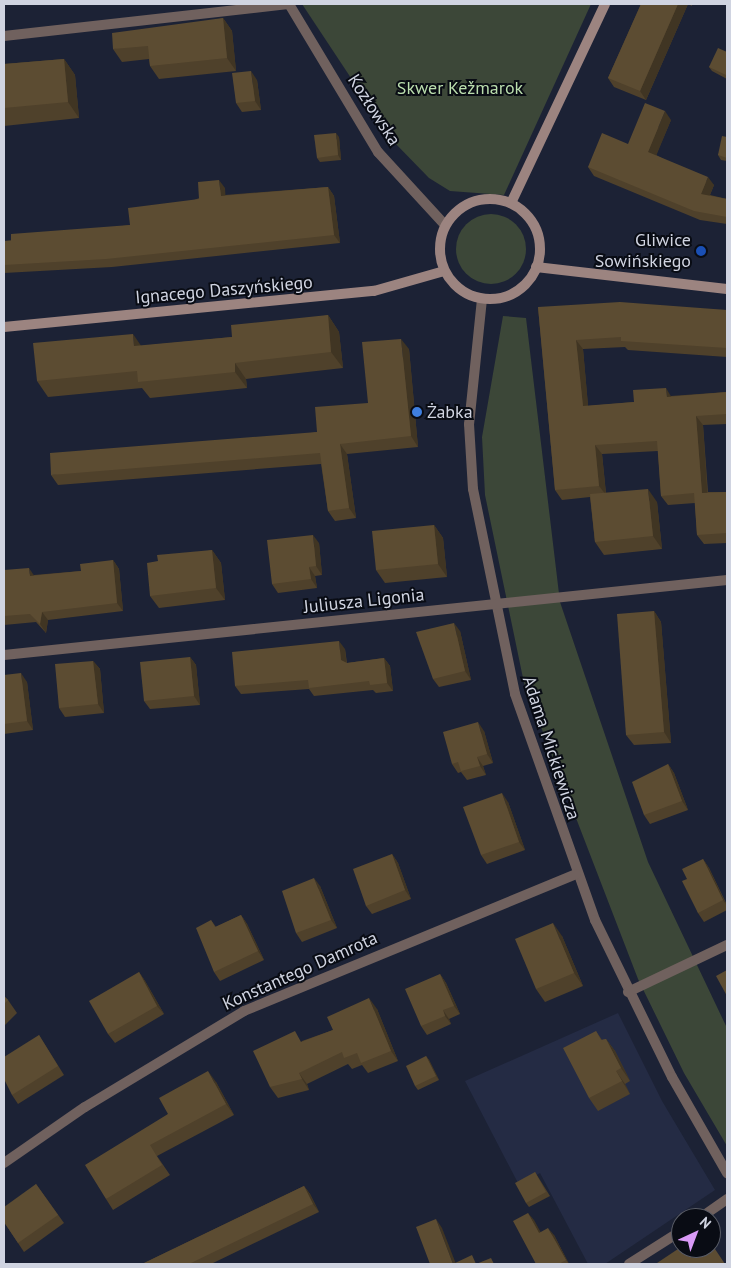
<!DOCTYPE html>
<html>
<head>
<meta charset="utf-8">
<style>
	body { margin:0 }
	#map { position:relative; width:731px; height:1268px; overflow:hidden; background:#1c2235; font-family:"PT Sans",sans-serif }
	div>[style] { position:absolute }
	[style*='--x'] { left:calc(var(--x)*1px); top:calc(var(--y)*1px); width:calc(var(--w)*1px); rotate:calc(var(--a)*1deg) }
	.built>* { inset:0; background:#242b44 }
	.green>* { inset:0; background:#3c4738 }
	.round { border-radius:50% }
	.street>* { height:10px; margin:-5px; padding:0 5px; transform-origin:5px; border-radius:5px; background:#70615e }
	.secondary>* { height:10px; margin:-5px; padding:0 5px; transform-origin:5px; border-radius:5px; background:#9c8480 }
	.secondary>.ring { margin:-5px; padding:0; box-sizing:content-box; background:none; border:10px solid #9c8480; border-radius:50% }
	.wall>* { inset:0; background:#4f412b }
	.shaded-wall>* { inset:0; background:#403523 }
	.building>* { inset:0; background:#5c4c32 }
	.dots>* { width:14px; height:14px; translate:-50% -50%; box-sizing:border-box; border:2px solid #090c14; border-radius:50% }
	span { translate:-50% -50%; white-space:nowrap; text-align:center; line-height:1.15; -webkit-text-stroke:4px #090c14; paint-order:stroke }
	.park-label { font-size:18px; color:#bbdeae }
	.street-label { font-size:18px; color:#d0d4e1 }
	.poi-label { font-size:18px; color:#d0d4e1 }
	.right { translate:-100% -50%; text-align:right }
	.left { translate:0 -50%; text-align:left }
	.frame { position:absolute; inset:0; border:5px solid #d0d4e1; pointer-events:none }
	.north { position:absolute; left:671px; top:1208px; width:50px; height:50px; box-sizing:border-box; background:#090c14; border:1px solid #595c66; border-radius:50%; rotate:43deg; font-size:14px; font-weight:700; line-height:20px; text-align:center; color:#d0d4e1 }
	.north::after { content:''; display:block; margin:auto; width:18px; height:22px; background:#d99af7; clip-path:polygon(50% 0,100% 100%,50% 72%,0 100%) }
</style>
</head>
<body>
<div id="map">
	<div class="built">
		<i style="clip-path:polygon(618px 1013px,662px 1101px,715px 1190px,605px 1264px,588px 1264px,540px 1173px,519px 1185px,465px 1081px)"></i>
	</div>
	<div class="green">
		<i style="clip-path:polygon(302px 4px,591px 4px,504px 195px,450px 191px,429px 178px,392px 140px)"></i>
		<i class="round" style="left:456px;top:214px;width:70px;height:70px"></i>
		<i style="clip-path:polygon(503px 316px,526px 318px,560px 602px,648px 862px,727px 1028px,727px 1146px,684px 1073px,638px 979px,524px 683px,485px 495px,482px 437px)"></i>
	</div>
	<div class="street">
		<i style="--x:289;--y:4;--w:173;--a:59"></i>
		<i style="--x:378;--y:152;--w:99;--a:47.5"></i>
		<i style="--x:4;--y:36;--w:288;--a:-6.4"></i>
		<i style="--x:482;--y:299;--w:126;--a:95.9"></i>
		<i style="--x:469;--y:424;--w:65;--a:86.5"></i>
		<i style="--x:473;--y:489;--w:209;--a:78.4"></i>
		<i style="--x:515;--y:694;--w:240;--a:70.5"></i>
		<i style="--x:595;--y:920;--w:175;--a:63.9"></i>
		<i style="--x:672;--y:1077;--w:111;--a:60.2"></i>
		<i style="--x:4;--y:655;--w:727;--a:-5.92"></i>
		<i style="--x:628;--y:992;--w:110;--a:-25.4"></i>
		<i style="--x:4;--y:1163;--w:98;--a:-34.7"></i>
		<i style="--x:85;--y:1107;--w:186;--a:-31.1"></i>
		<i style="--x:244;--y:1011;--w:359;--a:-22.4"></i>
		<i style="--x:700;--y:1218;--w:33;--a:-35"></i>
		<i style="--x:629;--y:1264;--w:62;--a:-32.4"></i>
	</div>
	<div class="secondary">
		<i class="ring" style="left:440px;top:199px;width:90px;height:90px"></i>
		<i style="--x:511;--y:203;--w:220;--a:-64.7"></i>
		<i style="--x:536;--y:267;--w:192;--a:6.6"></i>
		<i style="--x:4;--y:327;--w:372;--a:-5.6"></i>
		<i style="--x:374;--y:291;--w:73;--a:-15.9"></i>
	</div>
	<div class="wall">
		<i style="clip-path:polygon(641px 4px,692px 4px,692px 6px,688px 4px,646px 100px,614px 87px,608px 78px)"></i>
		<i style="clip-path:polygon(223px 18px,232px 31px,236px 71px,159px 79px,150px 66px,149px 59px,122px 62px,113px 49px)"></i>
		<i style="clip-path:polygon(727px 52px,727px 79px,712px 71px,709px 67px)"></i>
		<i style="clip-path:polygon(64px 59px,75px 75px,79px 118px,4px 126px,4px 64px)"></i>
		<i style="clip-path:polygon(257px 80px,261px 110px,242px 112px,236px 103px)"></i>
		<i style="clip-path:polygon(671px 120px,656px 155px,714px 185px,710px 195px,727px 199px,727px 224px,700px 220px,594px 176px,588px 167px)"></i>
		<i style="clip-path:polygon(339px 137px,341px 160px,320px 162px,317px 158px)"></i>
		<i style="clip-path:polygon(727px 137px,727px 161px,721px 160px,718px 155px)"></i>
		<i style="clip-path:polygon(328px 187px,334px 196px,340px 243px,112px 267px,4px 273px,4px 241px,130px 225px,225px 188px,225px 195px)"></i>
		<i style="clip-path:polygon(538px 307px,727px 310px,727px 357px,628px 350px,625px 347px,583px 349px,588px 406px,634px 402px,671px 396px,727px 392px,727px 424px,703px 425px,708px 492px,727px 492px,727px 543px,704px 544px,697px 535px,695px 503px,668px 505px,661px 496px,658px 451px,602px 454px,606px 493px,657px 502px,662px 549px,604px 555px,595px 542px,590px 497px,562px 500px,555px 490px)"></i>
		<i style="clip-path:polygon(328px 315px,339px 332px,343px 368px,246px 379px,247px 388px,150px 398px,142px 388px,48px 397px,37px 381px,141px 346px,232px 337px)"></i>
		<i style="clip-path:polygon(409px 349px,418px 447px,347px 454px,356px 518px,335px 521px,328px 511px,321px 464px,58px 485px,51px 475px,317px 432px,368px 403px)"></i>
		<i style="clip-path:polygon(434px 525px,443px 538px,447px 577px,385px 583px,376px 570px)"></i>
		<i style="clip-path:polygon(319px 543px,322px 575px,315px 576px,317px 588px,278px 593px,272px 584px)"></i>
		<i style="clip-path:polygon(212px 550px,221px 563px,225px 600px,159px 608px,150px 596px,158px 561px)"></i>
		<i style="clip-path:polygon(113px 560px,119px 569px,123px 611px,48px 620px,46px 633px,36px 622px,4px 625px,4px 570px,34px 575px,81px 571px)"></i>
		<i style="clip-path:polygon(654px 611px,661px 622px,671px 743px,634px 745px,626px 735px)"></i>
		<i style="clip-path:polygon(460px 631px,471px 680px,439px 687px,433px 679px)"></i>
		<i style="clip-path:polygon(345px 649px,347px 663px,384px 658px,390px 666px,393px 691px,376px 693px,373px 690px,314px 696px,309px 689px,241px 694px,235px 686px)"></i>
		<i style="clip-path:polygon(190px 657px,196px 665px,200px 705px,150px 709px,144px 701px)"></i>
		<i style="clip-path:polygon(93px 661px,100px 669px,104px 713px,65px 717px,59px 708px)"></i>
		<i style="clip-path:polygon(4px 675px,27px 682px,33px 730px,4px 734px)"></i>
		<i style="clip-path:polygon(484px 731px,493px 763px,483px 766px,486px 775px,467px 780px,461px 772px,458px 773px,452px 764px)"></i>
		<i style="clip-path:polygon(668px 764px,674px 773px,688px 810px,650px 824px,644px 815px)"></i>
		<i style="clip-path:polygon(508px 802px,525px 850px,487px 864px,481px 855px)"></i>
		<i style="clip-path:polygon(392px 854px,398px 863px,411px 899px,372px 914px,366px 906px)"></i>
		<i style="clip-path:polygon(703px 859px,709px 868px,727px 905px,727px 910px,704px 922px,698px 913px,687px 879px)"></i>
		<i style="clip-path:polygon(320px 886px,337px 928px,302px 942px,296px 933px)"></i>
		<i style="clip-path:polygon(241px 915px,247px 924px,264px 960px,220px 981px,214px 972px,211px 920px,216px 927px)"></i>
		<i style="clip-path:polygon(562px 936px,583px 986px,545px 1002px,536px 989px)"></i>
		<i style="clip-path:polygon(139px 972px,145px 981px,164px 1014px,115px 1043px,108px 1034px)"></i>
		<i style="clip-path:polygon(440px 974px,446px 983px,460px 1014px,449px 1019px,451px 1024px,427px 1035px,421px 1026px)"></i>
		<i style="clip-path:polygon(4px 996px,8px 1000px,17px 1013px,4px 1026px)"></i>
		<i style="clip-path:polygon(377px 1009px,398px 1061px,368px 1073px,362px 1065px,352px 1069px,348px 1064px,307px 1084px,309px 1090px,278px 1098px,270px 1087px,302px 1041px,333px 1030px)"></i>
		<i style="clip-path:polygon(596px 1031px,602px 1040px,606px 1039px,615px 1051px,630px 1081px,625px 1084px,630px 1094px,598px 1111px,589px 1098px)"></i>
		<i style="clip-path:polygon(39px 1035px,64px 1075px,18px 1104px,12px 1095px)"></i>
		<i style="clip-path:polygon(426px 1056px,429px 1060px,439px 1080px,418px 1090px,415px 1086px)"></i>
		<i style="clip-path:polygon(216px 1082px,234px 1115px,157px 1156px,170px 1175px,113px 1210px,106px 1199px,168px 1114px)"></i>
		<i style="clip-path:polygon(535px 1172px,550px 1196px,529px 1207px,526px 1203px)"></i>
		<i style="clip-path:polygon(36px 1184px,64px 1223px,24px 1252px,4px 1222px)"></i>
		<i style="clip-path:polygon(304px 1186px,310px 1194px,319px 1212px,211px 1264px,142px 1264px)"></i>
		<i style="clip-path:polygon(528px 1213px,540px 1232px,554px 1235px,569px 1264px,536px 1264px)"></i>
	</div>
	<div class="shaded-wall">
		<i style="clip-path:polygon(678px 4px,688px 4px,646px 100px,640px 91px)"></i>
		<i style="clip-path:polygon(223px 18px,232px 31px,236px 71px,227px 58px)"></i>
		<i style="clip-path:polygon(64px 59px,75px 75px,79px 118px,68px 102px)"></i>
		<i style="clip-path:polygon(251px 71px,257px 80px,261px 110px,255px 101px)"></i>
		<i style="clip-path:polygon(665px 111px,671px 120px,654px 161px,648px 152px)"></i>
		<i style="clip-path:polygon(336px 133px,339px 137px,341px 160px,338px 155px)"></i>
		<i style="clip-path:polygon(708px 177px,714px 185px,707px 202px,701px 194px)"></i>
		<i style="clip-path:polygon(219px 180px,225px 188px,226px 204px,221px 196px)"></i>
		<i style="clip-path:polygon(328px 187px,334px 196px,340px 243px,334px 235px)"></i>
		<i style="clip-path:polygon(328px 315px,339px 332px,343px 368px,331px 352px)"></i>
		<i style="clip-path:polygon(133px 334px,144px 350px,134px 346px)"></i>
		<i style="clip-path:polygon(401px 339px,409px 349px,418px 447px,411px 436px)"></i>
		<i style="clip-path:polygon(576px 340px,583px 349px,589px 416px,583px 406px)"></i>
		<i style="clip-path:polygon(235px 363px,246px 379px,247px 388px,235px 372px)"></i>
		<i style="clip-path:polygon(666px 388px,672px 398px,667px 397px)"></i>
		<i style="clip-path:polygon(696px 416px,703px 425px,708px 502px,702px 493px)"></i>
		<i style="clip-path:polygon(340px 444px,347px 454px,356px 518px,349px 508px)"></i>
		<i style="clip-path:polygon(595px 445px,602px 454px,606px 495px,599px 486px)"></i>
		<i style="clip-path:polygon(648px 489px,657px 502px,662px 549px,653px 536px)"></i>
		<i style="clip-path:polygon(434px 525px,443px 538px,447px 577px,438px 564px)"></i>
		<i style="clip-path:polygon(313px 535px,319px 543px,322px 575px,316px 566px)"></i>
		<i style="clip-path:polygon(212px 550px,221px 563px,225px 600px,216px 588px)"></i>
		<i style="clip-path:polygon(113px 560px,119px 569px,123px 611px,117px 603px)"></i>
		<i style="clip-path:polygon(309px 567px,315px 576px,317px 588px,311px 579px)"></i>
		<i style="clip-path:polygon(29px 568px,35px 577px,30px 576px)"></i>
		<i style="clip-path:polygon(654px 611px,661px 622px,671px 743px,664px 732px)"></i>
		<i style="clip-path:polygon(42px 612px,48px 620px,46px 633px,40px 624px)"></i>
		<i style="clip-path:polygon(454px 623px,460px 631px,471px 680px,465px 671px)"></i>
		<i style="clip-path:polygon(339px 641px,345px 649px,347px 668px,341px 660px)"></i>
		<i style="clip-path:polygon(190px 657px,196px 665px,200px 705px,194px 696px)"></i>
		<i style="clip-path:polygon(384px 658px,390px 666px,393px 691px,387px 683px)"></i>
		<i style="clip-path:polygon(93px 661px,100px 669px,104px 713px,98px 704px)"></i>
		<i style="clip-path:polygon(21px 673px,27px 682px,33px 730px,27px 721px)"></i>
		<i style="clip-path:polygon(478px 722px,484px 731px,493px 763px,487px 754px)"></i>
		<i style="clip-path:polygon(477px 757px,483px 766px,486px 775px,480px 766px)"></i>
		<i style="clip-path:polygon(668px 764px,674px 773px,688px 810px,682px 801px)"></i>
		<i style="clip-path:polygon(502px 793px,508px 802px,525px 850px,519px 842px)"></i>
		<i style="clip-path:polygon(392px 854px,398px 863px,411px 899px,405px 890px)"></i>
		<i style="clip-path:polygon(703px 859px,709px 868px,727px 906px,723px 900px)"></i>
		<i style="clip-path:polygon(314px 878px,320px 886px,337px 928px,331px 920px)"></i>
		<i style="clip-path:polygon(241px 915px,247px 924px,264px 960px,258px 951px)"></i>
		<i style="clip-path:polygon(553px 923px,562px 936px,583px 986px,574px 973px)"></i>
		<i style="clip-path:polygon(139px 972px,145px 981px,164px 1014px,157px 1006px)"></i>
		<i style="clip-path:polygon(440px 974px,446px 983px,460px 1014px,454px 1006px)"></i>
		<i style="clip-path:polygon(369px 998px,377px 1009px,398px 1061px,391px 1051px)"></i>
		<i style="clip-path:polygon(443px 1010px,449px 1019px,451px 1024px,445px 1016px)"></i>
		<i style="clip-path:polygon(606px 1039px,615px 1051px,630px 1081px,621px 1068px)"></i>
		<i style="clip-path:polygon(426px 1056px,429px 1060px,439px 1080px,436px 1076px)"></i>
		<i style="clip-path:polygon(208px 1071px,216px 1082px,234px 1115px,226px 1104px)"></i>
		<i style="clip-path:polygon(616px 1071px,625px 1084px,630px 1094px,622px 1081px)"></i>
		<i style="clip-path:polygon(299px 1073px,307px 1084px,309px 1090px,302px 1079px)"></i>
		<i style="clip-path:polygon(304px 1186px,310px 1194px,319px 1212px,313px 1204px)"></i>
		<i style="clip-path:polygon(528px 1213px,534px 1220px,545px 1240px,539px 1233px)"></i>
		<i style="clip-path:polygon(436px 1219px,442px 1228px,456px 1264px,453px 1264px)"></i>
		<i style="clip-path:polygon(548px 1228px,554px 1235px,569px 1264px,566px 1260px)"></i>
	</div>
	<div class="building">
		<i style="clip-path:polygon(641px 4px,678px 4px,640px 91px,608px 78px)"></i>
		<i style="clip-path:polygon(223px 18px,227px 58px,150px 66px,148px 46px,113px 49px,112px 33px)"></i>
		<i style="clip-path:polygon(718px 48px,727px 52px,727px 71px,726px 75px,709px 67px)"></i>
		<i style="clip-path:polygon(64px 59px,68px 102px,4px 108px,4px 64px)"></i>
		<i style="clip-path:polygon(251px 71px,255px 101px,236px 103px,232px 73px)"></i>
		<i style="clip-path:polygon(645px 103px,665px 111px,648px 152px,708px 177px,701px 194px,727px 199px,727px 217px,694px 211px,588px 167px,602px 133px,628px 144px)"></i>
		<i style="clip-path:polygon(336px 133px,338px 155px,317px 158px,314px 135px)"></i>
		<i style="clip-path:polygon(722px 136px,727px 137px,727px 158px,718px 155px)"></i>
		<i style="clip-path:polygon(219px 180px,221px 196px,328px 187px,334px 235px,106px 259px,4px 265px,4px 241px,11px 241px,11px 234px,130px 225px,128px 208px,199px 199px,198px 182px)"></i>
		<i style="clip-path:polygon(620px 302px,727px 310px,727px 348px,621px 341px,621px 337px,576px 340px,583px 406px,634px 402px,633px 390px,666px 388px,667px 397px,727px 392px,727px 414px,696px 416px,702px 493px,727px 492px,727px 533px,697px 535px,694px 493px,661px 496px,657px 441px,595px 445px,599px 486px,555px 490px,538px 307px)"></i>
		<i style="clip-path:polygon(328px 315px,331px 352px,235px 363px,235px 372px,138px 382px,137px 371px,37px 381px,33px 343px,133px 334px,134px 346px,232px 337px,231px 325px)"></i>
		<i style="clip-path:polygon(401px 339px,411px 436px,340px 444px,349px 508px,328px 511px,320px 453px,51px 475px,50px 453px,317px 432px,315px 407px,368px 403px,362px 342px)"></i>
		<i style="clip-path:polygon(648px 489px,653px 536px,595px 542px,590px 494px)"></i>
		<i style="clip-path:polygon(434px 525px,438px 564px,376px 570px,372px 531px)"></i>
		<i style="clip-path:polygon(313px 535px,316px 566px,309px 567px,311px 579px,272px 584px,267px 540px)"></i>
		<i style="clip-path:polygon(212px 550px,216px 588px,150px 596px,147px 563px,158px 561px,157px 555px)"></i>
		<i style="clip-path:polygon(113px 560px,117px 603px,42px 612px,40px 624px,30px 614px,4px 616px,4px 570px,29px 568px,30px 576px,81px 571px,80px 564px)"></i>
		<i style="clip-path:polygon(654px 611px,664px 732px,626px 735px,617px 614px)"></i>
		<i style="clip-path:polygon(454px 623px,465px 671px,433px 679px,416px 632px)"></i>
		<i style="clip-path:polygon(339px 641px,341px 660px,347px 663px,384px 658px,387px 683px,370px 685px,369px 681px,309px 688px,308px 680px,235px 686px,232px 652px)"></i>
		<i style="clip-path:polygon(190px 657px,194px 696px,144px 701px,140px 662px)"></i>
		<i style="clip-path:polygon(93px 661px,98px 704px,59px 708px,55px 664px)"></i>
		<i style="clip-path:polygon(21px 673px,27px 721px,4px 724px,4px 675px)"></i>
		<i style="clip-path:polygon(478px 722px,487px 754px,477px 757px,480px 766px,461px 771px,458px 762px,452px 764px,443px 732px)"></i>
		<i style="clip-path:polygon(668px 764px,682px 801px,644px 815px,632px 782px)"></i>
		<i style="clip-path:polygon(502px 793px,519px 842px,481px 855px,463px 807px)"></i>
		<i style="clip-path:polygon(392px 854px,405px 890px,366px 906px,353px 869px)"></i>
		<i style="clip-path:polygon(703px 859px,723px 900px,698px 913px,682px 881px,687px 879px,682px 869px)"></i>
		<i style="clip-path:polygon(314px 878px,331px 920px,296px 933px,282px 891px)"></i>
		<i style="clip-path:polygon(241px 915px,258px 951px,214px 972px,196px 928px,211px 920px,215px 927px)"></i>
		<i style="clip-path:polygon(553px 923px,574px 973px,536px 989px,515px 939px)"></i>
		<i style="clip-path:polygon(727px 970px,727px 996px,716px 976px)"></i>
		<i style="clip-path:polygon(139px 972px,157px 1006px,108px 1034px,89px 1001px)"></i>
		<i style="clip-path:polygon(440px 974px,454px 1006px,443px 1010px,445px 1016px,421px 1026px,405px 989px)"></i>
		<i style="clip-path:polygon(4px 996px,8px 1000px,4px 1004px)"></i>
		<i style="clip-path:polygon(369px 998px,391px 1051px,361px 1063px,357px 1053px,344px 1058px,342px 1052px,299px 1073px,302px 1079px,270px 1087px,253px 1051px,295px 1031px,301px 1042px,333px 1030px,327px 1017px)"></i>
		<i style="clip-path:polygon(596px 1031px,601px 1040px,606px 1039px,621px 1068px,616px 1071px,622px 1081px,589px 1098px,563px 1048px)"></i>
		<i style="clip-path:polygon(39px 1035px,58px 1066px,12px 1095px,4px 1079px,4px 1057px)"></i>
		<i style="clip-path:polygon(426px 1056px,436px 1076px,415px 1086px,406px 1066px)"></i>
		<i style="clip-path:polygon(208px 1071px,226px 1104px,150px 1145px,162px 1165px,106px 1199px,85px 1165px,168px 1114px,159px 1098px)"></i>
		<i style="clip-path:polygon(535px 1172px,546px 1192px,526px 1203px,515px 1183px)"></i>
		<i style="clip-path:polygon(36px 1184px,58px 1215px,18px 1243px,4px 1222px,4px 1207px)"></i>
		<i style="clip-path:polygon(304px 1186px,313px 1204px,189px 1264px,142px 1264px)"></i>
		<i style="clip-path:polygon(528px 1213px,539px 1233px,548px 1228px,566px 1260px,559px 1264px,536px 1264px,513px 1221px)"></i>
		<i style="clip-path:polygon(436px 1219px,453px 1264px,472px 1255px,476px 1264px,491px 1258px,494px 1264px,430px 1264px,416px 1227px)"></i>
		<i style="clip-path:polygon(711px 1243px,725px 1264px,658px 1264px,657px 1263px,681px 1247px,681px 1248px,711px 1248px)"></i>
	</div>
	<div class="dots">
		<i style="left:701px;top:251px;background:#1a4fb4"></i>
		<i style="left:417px;top:412px;background:#3f7fe0"></i>
	</div>
	<div class="park-label">
		<span style="left:460px;top:88px">Skwer Kežmarok</span>
	</div>
	<div class="street-label">
		<span style="left:374px;top:110px;rotate:57deg">Kozłowska</span>
		<span style="left:224px;top:290px;rotate:-5deg">Ignacego Daszyńskiego</span>
		<span style="left:364px;top:601px;rotate:-6deg">Juliusza Ligonia</span>
		<span style="left:551px;top:748px;rotate:72deg">Adama Mickiewicza</span>
		<span style="left:300px;top:971px;rotate:-24deg">Konstantego Damrota</span>
	</div>
	<div class="poi-label">
		<span class="right" style="left:691px;top:251px">Gliwice<br>Sowińskiego</span>
		<span class="left" style="left:427px;top:412px">Żabka</span>
	</div>
	<div class="frame"></div>
	<div class="north">N</div>
</div>
</body>
</html>
